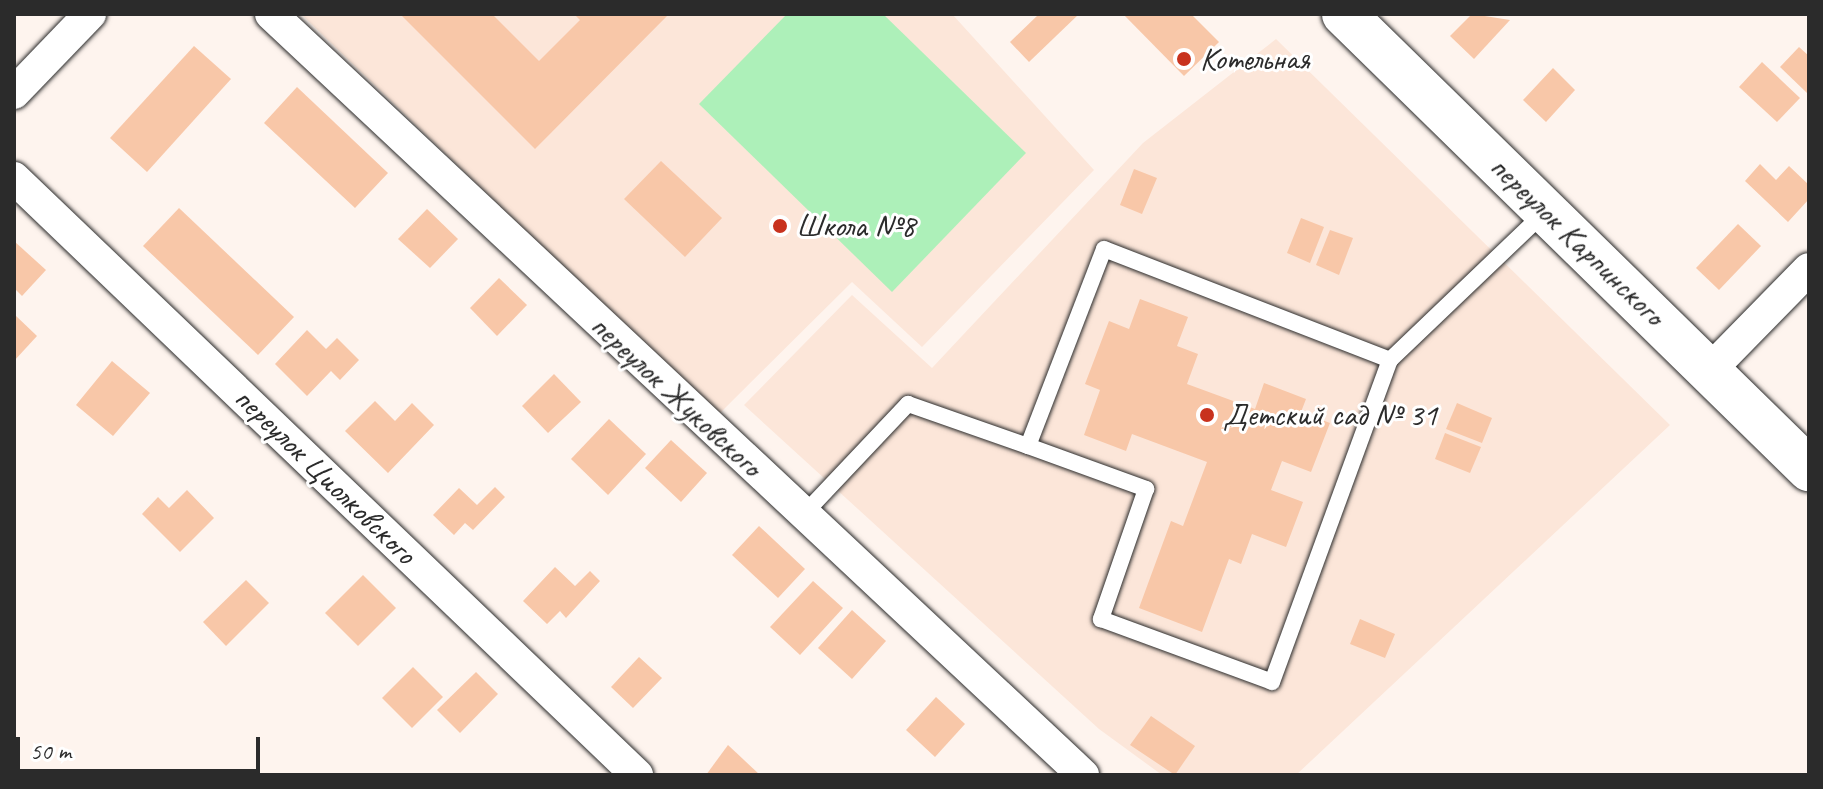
<!DOCTYPE html>
<html>
<head>
<meta charset="utf-8">
<style>
	body { margin:0 }
	#map { position:relative; width:1823px; height:789px; overflow:hidden; background:#fef4ee; font-family:Caveat,sans-serif }
	div>[style] { position:absolute }
	[style*='--x'] { left:calc(var(--x)*1px); top:calc(var(--y)*1px); width:calc(var(--w)*1px); rotate:calc(var(--a)*1deg) }
	.built>* { inset:0; background:#fce6d9 }
	.green>* { inset:0; background:#adf0b9 }
	.building>* { inset:0; background:#f8c7a8 }
	.roads { filter:drop-shadow(0 0 2px #2b2b2b) drop-shadow(0 0 2px #2b2b2b) }
	.lane>* { height:16px; margin:-8px; padding:0 8px; transform-origin:8px; border-radius:8px; background:#fff }
	.street>* { height:32px; margin:-16px; padding:0 16px; transform-origin:16px; border-radius:16px; background:#fff }
	.secondary>* { height:44px; margin:-22px; padding:0 22px; transform-origin:22px; border-radius:22px; background:#fff }
	.dots>* { width:22px; height:22px; translate:-50% -50%; box-sizing:border-box; border:4px solid #fff; border-radius:50% }
	span { translate:-50% -50%; white-space:nowrap; text-align:center; line-height:1.15; -webkit-text-stroke:6px #fff; paint-order:stroke }
	.poi-label { font-size:32px; color:#2b2b2b }
	.left { translate:0 -50%; text-align:left }
	.street-label { font-size:32px; color:#2b2b2b }
	.frame { position:absolute; inset:0; border:16px solid #2b2b2b; pointer-events:none }
	.scale { position:absolute; left:16px; top:737px; width:244px; height:36px; box-sizing:border-box; border:4px solid #2b2b2b; border-top:0; padding-left:10px; font-size:24px; line-height:28px; white-space:nowrap; color:#2b2b2b; -webkit-text-stroke:6px #fff; paint-order:stroke }
</style>
</head>
<body>
<div id="map">
	<div class="built">
		<i style="clip-path:polygon(301px 14px,952px 14px,1094px 170px,922px 347px,852px 282px,717px 416px)"></i>
		<i style="clip-path:polygon(1276px 39px,1670px 425px,1296px 775px,1162px 775px,1099px 729px,744px 405px,852px 295px,932px 368px,1143px 143px)"></i>
	</div>
	<div class="green">
		<i style="clip-path:polygon(787px 14px,883px 14px,1026px 153px,892px 292px,699px 104px)"></i>
	</div>
	<div class="building">
		<i style="clip-path:polygon(400px 14px,492px 14px,539px 61px,580px 20px,574px 14px,669px 14px,535px 149px)"></i>
		<i style="clip-path:polygon(1039px 14px,1079px 14px,1029px 62px,1010px 42px)"></i>
		<i style="clip-path:polygon(1123px 14px,1191px 14px,1219px 42px,1184px 76px)"></i>
		<i style="clip-path:polygon(1472px 14px,1510px 20px,1474px 59px,1450px 36px)"></i>
		<i style="clip-path:polygon(194px 46px,231px 79px,147px 172px,110px 138px)"></i>
		<i style="clip-path:polygon(1799px 47px,1809px 56px,1807px 93px,1780px 67px)"></i>
		<i style="clip-path:polygon(1762px 62px,1800px 98px,1777px 122px,1739px 87px)"></i>
		<i style="clip-path:polygon(1553px 68px,1575px 90px,1546px 122px,1523px 100px)"></i>
		<i style="clip-path:polygon(297px 87px,388px 173px,355px 208px,264px 123px)"></i>
		<i style="clip-path:polygon(661px 161px,722px 218px,685px 257px,624px 199px)"></i>
		<i style="clip-path:polygon(1760px 164px,1776px 180px,1789px 166px,1809px 185px,1809px 199px,1788px 222px,1745px 181px)"></i>
		<i style="clip-path:polygon(1134px 169px,1157px 178px,1142px 214px,1120px 205px)"></i>
		<i style="clip-path:polygon(179px 208px,294px 317px,258px 355px,143px 246px)"></i>
		<i style="clip-path:polygon(427px 209px,458px 239px,430px 268px,398px 239px)"></i>
		<i style="clip-path:polygon(1301px 218px,1324px 227px,1310px 263px,1287px 253px)"></i>
		<i style="clip-path:polygon(1738px 224px,1761px 246px,1719px 290px,1696px 268px)"></i>
		<i style="clip-path:polygon(1330px 230px,1353px 238px,1339px 275px,1316px 265px)"></i>
		<i style="clip-path:polygon(14px 241px,46px 270px,22px 296px,14px 288px)"></i>
		<i style="clip-path:polygon(499px 278px,527px 305px,497px 336px,470px 308px)"></i>
		<i style="clip-path:polygon(1140px 299px,1188px 317px,1177px 346px,1198px 354px,1187px 384px,1255px 409px,1264px 383px,1306px 399px,1301px 412px,1330px 423px,1311px 472px,1282px 461px,1271px 490px,1303px 502px,1286px 547px,1252px 534px,1241px 564px,1229px 559px,1202px 632px,1139px 608px,1171px 521px,1183px 526px,1207px 462px,1132px 434px,1126px 451px,1084px 435px,1100px 390px,1085px 384px,1109px 321px,1129px 329px)"></i>
		<i style="clip-path:polygon(14px 314px,37px 336px,14px 361px)"></i>
		<i style="clip-path:polygon(307px 330px,326px 349px,337px 338px,359px 360px,340px 380px,331px 371px,307px 396px,275px 364px)"></i>
		<i style="clip-path:polygon(112px 361px,150px 393px,113px 436px,76px 405px)"></i>
		<i style="clip-path:polygon(554px 374px,581px 402px,548px 433px,522px 406px)"></i>
		<i style="clip-path:polygon(375px 401px,395px 421px,412px 403px,434px 425px,388px 473px,345px 431px)"></i>
		<i style="clip-path:polygon(1457px 403px,1492px 418px,1482px 443px,1446px 429px)"></i>
		<i style="clip-path:polygon(609px 419px,646px 454px,608px 495px,571px 459px)"></i>
		<i style="clip-path:polygon(1445px 433px,1481px 447px,1470px 473px,1435px 459px)"></i>
		<i style="clip-path:polygon(671px 440px,707px 473px,681px 502px,645px 468px)"></i>
		<i style="clip-path:polygon(495px 487px,505px 497px,473px 530px,465px 523px,454px 535px,433px 515px,459px 488px,477px 505px)"></i>
		<i style="clip-path:polygon(187px 490px,214px 518px,180px 552px,142px 514px,158px 497px,169px 508px)"></i>
		<i style="clip-path:polygon(759px 526px,805px 569px,778px 598px,732px 555px)"></i>
		<i style="clip-path:polygon(555px 567px,575px 586px,590px 571px,600px 581px,566px 618px,560px 611px,547px 624px,523px 601px)"></i>
		<i style="clip-path:polygon(363px 575px,396px 608px,358px 646px,325px 613px)"></i>
		<i style="clip-path:polygon(246px 580px,269px 603px,226px 646px,203px 622px)"></i>
		<i style="clip-path:polygon(813px 581px,843px 608px,800px 655px,770px 627px)"></i>
		<i style="clip-path:polygon(852px 610px,886px 641px,852px 679px,818px 648px)"></i>
		<i style="clip-path:polygon(1360px 619px,1395px 634px,1385px 658px,1350px 644px)"></i>
		<i style="clip-path:polygon(639px 657px,662px 678px,633px 708px,611px 687px)"></i>
		<i style="clip-path:polygon(413px 667px,443px 697px,412px 728px,382px 698px)"></i>
		<i style="clip-path:polygon(476px 672px,498px 694px,460px 733px,437px 710px)"></i>
		<i style="clip-path:polygon(936px 697px,965px 724px,935px 757px,906px 730px)"></i>
		<i style="clip-path:polygon(1151px 716px,1195px 746px,1175px 775px,1130px 745px)"></i>
		<i style="clip-path:polygon(728px 745px,760px 775px,706px 775px)"></i>
	</div>
	<div class="roads">
		<div class="lane">
			<i style="--x:1028;--y:446;--w:126;--a:20"></i>
			<i style="--x:1146;--y:489;--w:138;--a:109.1"></i>
			<i style="--x:1101;--y:619;--w:182;--a:20.2"></i>
			<i style="--x:1272;--y:682;--w:343;--a:-69.9"></i>
			<i style="--x:803;--y:515;--w:153;--a:-46.6"></i>
			<i style="--x:908;--y:404;--w:127;--a:19.3"></i>
			<i style="--x:1028;--y:446;--w:211;--a:-68.9"></i>
			<i style="--x:1104;--y:249;--w:307;--a:21.2"></i>
			<i style="--x:1390;--y:360;--w:213;--a:-43.7"></i>
		</div>
		<div class="street">
			<i style="--x:271;--y:14;--w:1113;--a:43.14"></i>
			<i style="--x:14;--y:93;--w:110;--a:-46.1"></i>
			<i style="--x:14;--y:178;--w:863;--a:43.78"></i>
			<i style="--x:1710;--y:370;--w:141;--a:-45.6"></i>
		</div>
		<div class="secondary">
			<i style="--x:1344;--y:14;--w:651;--a:44.38"></i>
		</div>
	</div>
	<div class="dots">
		<i style="left:1184px;top:59px;background:#c8321e"></i>
		<i style="left:780px;top:226px;background:#c8321e"></i>
		<i style="left:1207px;top:415px;background:#c8321e"></i>
	</div>
	<div class="poi-label">
		<span class="left" style="left:1200px;top:59px">Котельная</span>
		<span class="left" style="left:796px;top:226px">Школа №8</span>
		<span class="left" style="left:1223px;top:415px">Детский сад № 31</span>
	</div>
	<div class="street-label">
		<span style="left:1577px;top:241px;rotate:44deg">переулок Карпинского</span>
		<span style="left:676px;top:396px;rotate:43deg">переулок Жуковского</span>
		<span style="left:325px;top:476px;rotate:44deg">переулок Циолковского</span>
	</div>
	<div class="frame"></div>
	<div class="scale">50 m</div>
</div>
</body>
</html>
